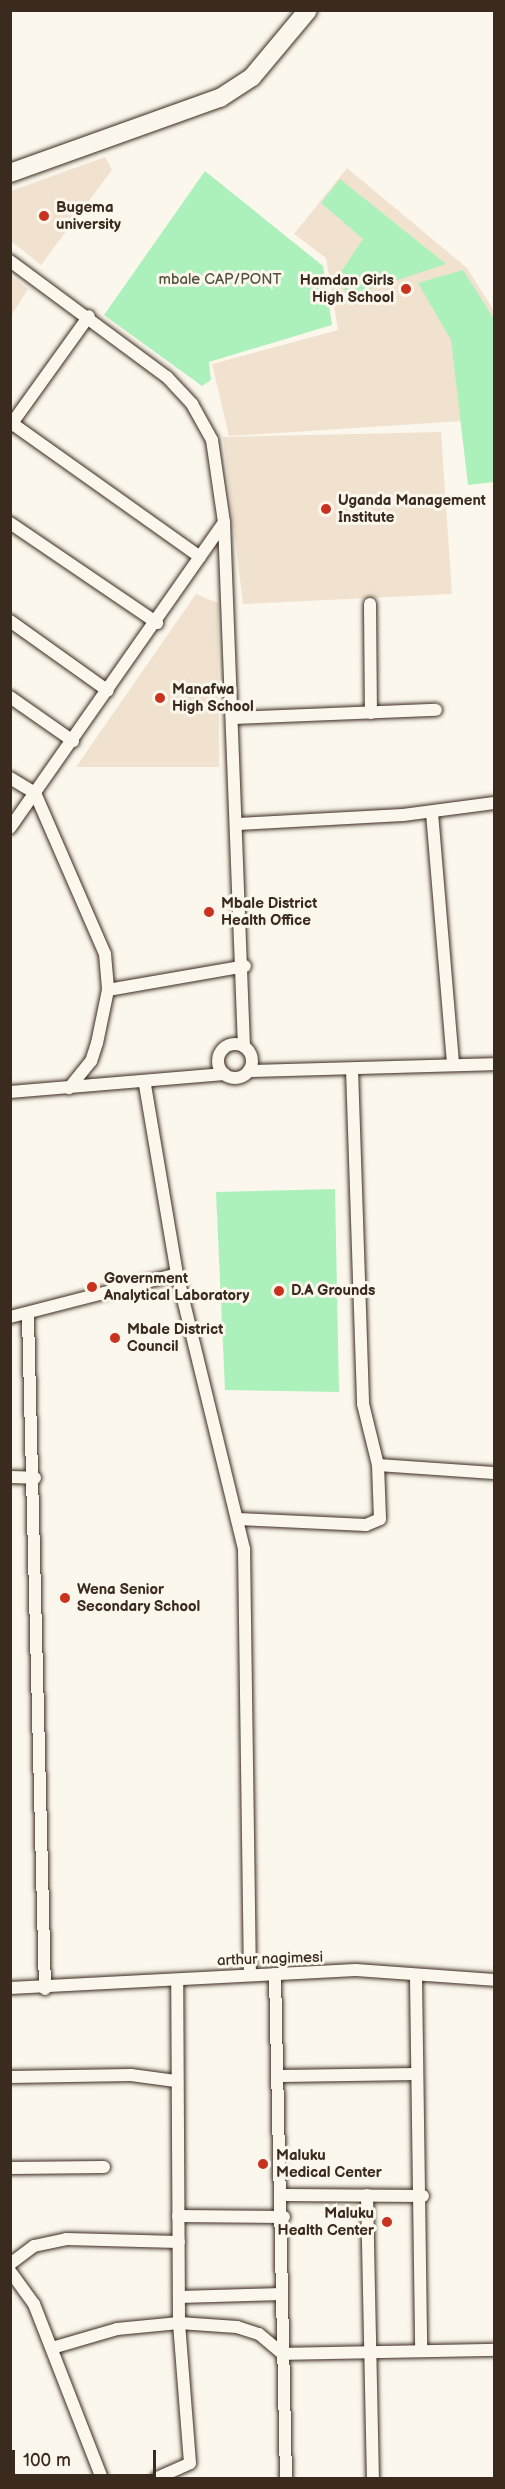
<!DOCTYPE html>
<html>
<head>
<meta charset="utf-8">
<style>
	body { margin:0 }
	#map { position:relative; width:505px; height:2489px; overflow:hidden; background:#fbf7ec; font-family:"Balsamiq Sans",sans-serif }
	div>[style] { position:absolute }
	[style*='--x'] { left:calc(var(--x)*1px); top:calc(var(--y)*1px); width:calc(var(--w)*1px); rotate:calc(var(--a)*1deg) }
	.built>* { inset:0; background:#f1e2cf }
	.green>* { inset:0; background:#acf1bc }
	.roads { filter:drop-shadow(0 0 2px #3b2a1e) drop-shadow(0 0 2px #3b2a1e) }
	.minor>* { height:12px; margin:-6px; padding:0 6px; transform-origin:6px; border-radius:6px; background:#fbf7ec }
	.minor>.ring { margin:-6px; padding:0; box-sizing:content-box; background:none; border:12px solid #fbf7ec; border-radius:50% }
	.primary>* { height:18px; margin:-9px; padding:0 9px; transform-origin:9px; border-radius:9px; background:#fbf7ec }
	.dots>* { width:16px; height:16px; translate:-50% -50%; box-sizing:border-box; border:3px solid #fbf7ec; border-radius:50% }
	span { translate:-50% -50%; white-space:nowrap; text-align:center; line-height:1.15; -webkit-text-stroke:6px #fbf7ec; paint-order:stroke }
	.poi-label { font-size:15px; color:#3b2a1e; font-weight:700 }
	.left { translate:0 -50%; text-align:left }
	.right { translate:-100% -50%; text-align:right }
	.park-label { font-size:15px; color:#52523e }
	.street-label { font-size:15px; color:#3b2a1e }
	.frame { position:absolute; inset:0; border:12px solid #3b2a1e; pointer-events:none }
	.scale { position:absolute; left:12px; top:2450px; width:144px; height:27px; box-sizing:border-box; border:3px solid #3b2a1e; border-top:0; padding-left:8px; font-size:18px; line-height:21px; white-space:nowrap; color:#3b2a1e; -webkit-text-stroke:4px #fbf7ec; paint-order:stroke }
</style>
</head>
<body>
<div id="map">
	<div class="built">
		<i style="clip-path:polygon(105px 157px,112px 170px,41px 265px,11px 241px,11px 191px)"></i>
		<i style="clip-path:polygon(347px 168px,467px 268px,494px 311px,494px 419px,229px 436px,212px 364px,338px 330px,326px 258px,294px 234px)"></i>
		<i style="clip-path:polygon(11px 276px,28px 289px,11px 316px)"></i>
		<i style="clip-path:polygon(441px 432px,452px 594px,243px 604px,223px 437px)"></i>
		<i style="clip-path:polygon(196px 594px,218px 603px,219px 767px,76px 767px)"></i>
	</div>
	<div class="green">
		<i style="clip-path:polygon(205px 171px,323px 266px,332px 325px,209px 362px,211px 380px,202px 386px,104px 315px)"></i>
		<i style="clip-path:polygon(340px 179px,446px 264px,346px 297px,341px 272px,363px 239px,321px 203px)"></i>
		<i style="clip-path:polygon(463px 270px,494px 319px,494px 482px,468px 485px,451px 340px,418px 283px)"></i>
		<i style="clip-path:polygon(335px 1189px,339px 1392px,225px 1390px,216px 1192px)"></i>
	</div>
	<div class="roads">
		<div class="minor">
			<i style="--x:10;--y:261;--w:195;--a:36.5"></i>
			<i style="--x:167;--y:377;--w:37;--a:47"></i>
			<i style="--x:192;--y:404;--w:41;--a:60.9"></i>
			<i style="--x:212;--y:440;--w:83;--a:81.7"></i>
			<i style="--x:224;--y:522;--w:525;--a:87.82"></i>
			<i style="--x:10;--y:422;--w:233;--a:35.4"></i>
			<i style="--x:10;--y:426;--w:135;--a:-54.3"></i>
			<i style="--x:10;--y:523;--w:178;--a:34.2"></i>
			<i style="--x:370;--y:604;--w:109;--a:89.5"></i>
			<i style="--x:10;--y:621;--w:120;--a:35.5"></i>
			<i style="--x:10;--y:697;--w:77;--a:34.9"></i>
			<i style="--x:233;--y:718;--w:203;--a:-2.3"></i>
			<i style="--x:10;--y:778;--w:29;--a:31"></i>
			<i style="--x:35;--y:793;--w:176;--a:66.5"></i>
			<i style="--x:105;--y:954;--w:36;--a:85"></i>
			<i style="--x:108;--y:990;--w:54;--a:101.7"></i>
			<i style="--x:97;--y:1043;--w:19;--a:108"></i>
			<i style="--x:91;--y:1061;--w:35;--a:129"></i>
			<i style="--x:432;--y:813;--w:252;--a:85.2"></i>
			<i style="--x:238;--y:824;--w:165;--a:-3.1"></i>
			<i style="--x:403;--y:815;--w:92;--a:-7.5"></i>
			<i style="--x:10;--y:828;--w:373;--a:-55"></i>
			<i style="--x:108;--y:990;--w:139;--a:-9.9"></i>
			<i class="ring" style="left:218px;top:1044px;width:22px;height:22px"></i>
			<i style="--x:352;--y:1069;--w:335;--a:88.1"></i>
			<i style="--x:363;--y:1404;--w:63;--a:76.2"></i>
			<i style="--x:249;--y:1071;--w:245;--a:-1.6"></i>
			<i style="--x:145;--y:1085;--w:192;--a:80.4"></i>
			<i style="--x:177;--y:1274;--w:283;--a:76.3"></i>
			<i style="--x:244;--y:1549;--w:423;--a:89.2"></i>
			<i style="--x:10;--y:1092;--w:215;--a:-4.8"></i>
			<i style="--x:10;--y:1317;--w:172;--a:-14.4"></i>
			<i style="--x:28;--y:1317;--w:672;--a:88.55"></i>
			<i style="--x:10;--y:1477;--w:25;--a:2"></i>
			<i style="--x:238;--y:1519;--w:128;--a:2.7"></i>
			<i style="--x:366;--y:1525;--w:15;--a:-23"></i>
			<i style="--x:380;--y:1519;--w:54;--a:-92.1"></i>
			<i style="--x:378;--y:1465;--w:116;--a:3.9"></i>
			<i style="--x:275;--y:1974;--w:504;--a:88.75"></i>
			<i style="--x:416;--y:1978;--w:373;--a:89.2"></i>
			<i style="--x:10;--y:1988;--w:346;--a:-3"></i>
			<i style="--x:356;--y:1970;--w:138;--a:4.1"></i>
			<i style="--x:281;--y:2076;--w:136;--a:-0.8"></i>
			<i style="--x:10;--y:2077;--w:121;--a:-0.9"></i>
			<i style="--x:131;--y:2075;--w:45;--a:7.6"></i>
			<i style="--x:10;--y:2168;--w:94;--a:-0.6"></i>
			<i style="--x:284;--y:2195;--w:139;--a:0.4"></i>
			<i style="--x:367;--y:2195;--w:283;--a:88.8"></i>
			<i style="--x:178;--y:2216;--w:106;--a:0.5"></i>
			<i style="--x:10;--y:2264;--w:30;--a:-37"></i>
			<i style="--x:34;--y:2246;--w:33;--a:-12"></i>
			<i style="--x:66;--y:2239;--w:113;--a:1.5"></i>
			<i style="--x:10;--y:2271;--w:41;--a:54"></i>
			<i style="--x:34;--y:2304;--w:187;--a:68.7"></i>
			<i style="--x:179;--y:2297;--w:103;--a:-1.7"></i>
			<i style="--x:52;--y:2348;--w:68;--a:-16.3"></i>
			<i style="--x:117;--y:2329;--w:62;--a:-5.5"></i>
			<i style="--x:179;--y:2323;--w:58;--a:3.9"></i>
			<i style="--x:237;--y:2327;--w:23;--a:18"></i>
			<i style="--x:259;--y:2334;--w:31;--a:40"></i>
			<i style="--x:283;--y:2354;--w:211;--a:-1.1"></i>
			<i style="--x:157;--y:2478;--w:36;--a:-24"></i>
			<i style="--x:190;--y:2463;--w:140;--a:-94.5"></i>
			<i style="--x:179;--y:2323;--w:341;--a:-90.3"></i>
		</div>
		<div class="primary">
			<i style="--x:10;--y:173;--w:223;--a:-19.7"></i>
			<i style="--x:220;--y:98;--w:38;--a:-33"></i>
			<i style="--x:252;--y:77;--w:87;--a:-50.1"></i>
		</div>
	</div>
	<div class="dots">
		<i style="left:44px;top:216px;background:#c8321e"></i>
		<i style="left:406px;top:289px;background:#c8321e"></i>
		<i style="left:326px;top:509px;background:#c8321e"></i>
		<i style="left:160px;top:698px;background:#c8321e"></i>
		<i style="left:209px;top:912px;background:#c8321e"></i>
		<i style="left:92px;top:1287px;background:#c8321e"></i>
		<i style="left:279px;top:1291px;background:#c8321e"></i>
		<i style="left:115px;top:1338px;background:#c8321e"></i>
		<i style="left:65px;top:1598px;background:#c8321e"></i>
		<i style="left:263px;top:2164px;background:#c8321e"></i>
		<i style="left:387px;top:2222px;background:#c8321e"></i>
	</div>
	<div class="poi-label">
		<span class="left" style="left:56px;top:216px">Bugema<br>university</span>
		<span class="right" style="left:394px;top:289px">Hamdan Girls<br>High School</span>
		<span class="left" style="left:338px;top:509px">Uganda Management<br>Institute</span>
		<span class="left" style="left:172px;top:698px">Manafwa<br>High School</span>
		<span class="left" style="left:221px;top:912px">Mbale District<br>Health Office</span>
		<span class="left" style="left:104px;top:1287px">Government<br>Analytical Laboratory</span>
		<span class="left" style="left:291px;top:1291px">D.A Grounds</span>
		<span class="left" style="left:127px;top:1338px">Mbale District<br>Council</span>
		<span class="left" style="left:77px;top:1598px">Wena Senior<br>Secondary School</span>
		<span class="left" style="left:276px;top:2164px">Maluku<br>Medical Center</span>
		<span class="right" style="left:374px;top:2222px">Maluku<br>Health Center</span>
	</div>
	<div class="park-label">
		<span style="left:220px;top:280px">mbale CAP/PONT</span>
	</div>
	<div class="street-label">
		<span style="left:270px;top:1959px;rotate:-2deg">arthur nagimesi</span>
	</div>
	<div class="frame"></div>
	<div class="scale">100 m</div>
</div>
</body>
</html>
